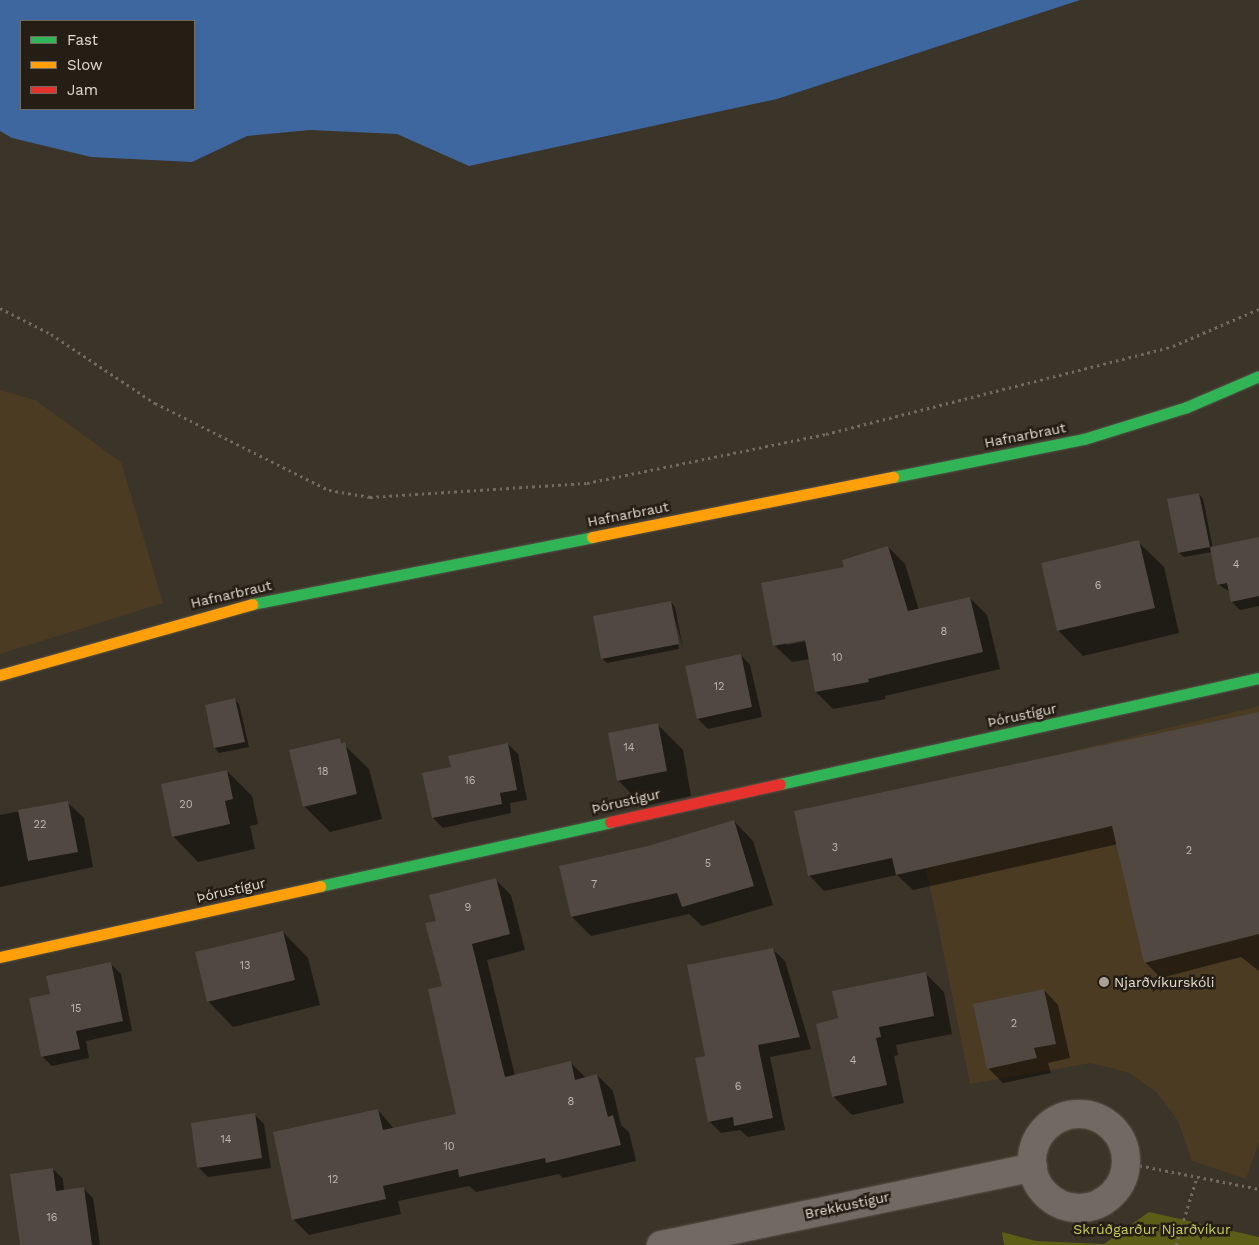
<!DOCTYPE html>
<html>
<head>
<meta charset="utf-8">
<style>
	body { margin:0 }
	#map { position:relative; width:1259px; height:1245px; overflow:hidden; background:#3b3429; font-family:"Work Sans",sans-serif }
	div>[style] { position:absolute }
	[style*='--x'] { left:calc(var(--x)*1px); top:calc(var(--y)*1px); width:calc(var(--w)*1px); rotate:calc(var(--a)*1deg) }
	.built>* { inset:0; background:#4b3b23 }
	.green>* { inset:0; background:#5c5e18 }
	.water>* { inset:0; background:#3e669f }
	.shadow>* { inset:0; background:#0007 }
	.building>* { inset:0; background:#504841 }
	.path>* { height:3px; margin-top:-1.5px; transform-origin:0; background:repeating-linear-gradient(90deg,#6f6a62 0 2.5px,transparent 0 6.5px) }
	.roads { filter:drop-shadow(0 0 1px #575248) drop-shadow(0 0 1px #575248) }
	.street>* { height:28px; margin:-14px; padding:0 14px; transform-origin:14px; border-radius:14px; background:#706a62 }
	.street>.ring { margin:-14px; padding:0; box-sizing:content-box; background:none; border:28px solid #706a62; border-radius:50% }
	.fast>* { height:11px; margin:-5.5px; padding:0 5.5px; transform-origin:5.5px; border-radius:5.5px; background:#30b455 }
	.slow>* { height:11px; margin:-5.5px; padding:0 5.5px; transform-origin:5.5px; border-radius:5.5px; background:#ff9f0a }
	.jam>* { height:11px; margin:-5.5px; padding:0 5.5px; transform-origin:5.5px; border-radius:5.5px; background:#e5322d }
	.dots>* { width:14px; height:14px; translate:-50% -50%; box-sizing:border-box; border:2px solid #241e15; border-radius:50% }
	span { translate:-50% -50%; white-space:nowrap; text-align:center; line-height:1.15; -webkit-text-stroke:5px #241e15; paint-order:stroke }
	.number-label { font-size:11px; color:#bfb7ad }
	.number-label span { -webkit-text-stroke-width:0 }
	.street-label { font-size:14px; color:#e4dcd1 }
	.poi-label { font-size:14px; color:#e4dcd1 }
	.left { translate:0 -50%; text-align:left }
	.park-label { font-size:14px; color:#c7ce57 }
	.legend { position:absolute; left:20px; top:20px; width:175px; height:90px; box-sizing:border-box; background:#241e15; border:1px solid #716a60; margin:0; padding:6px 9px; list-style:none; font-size:15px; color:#e4dcd1 }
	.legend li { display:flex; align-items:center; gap:10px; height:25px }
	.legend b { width:25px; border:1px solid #716a60 }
</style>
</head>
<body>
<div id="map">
	<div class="built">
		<i style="clip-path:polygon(0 390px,35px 400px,121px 462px,163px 603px,0 654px)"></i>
		<i style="clip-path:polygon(1259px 706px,1259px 1142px,1246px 1179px,1192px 1161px,1178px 1121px,1156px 1092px,1129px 1073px,1091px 1063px,970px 1084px,933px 901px,907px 791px)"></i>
	</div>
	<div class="green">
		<i style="clip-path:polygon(1149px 1212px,1259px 1237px,1259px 1245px,1004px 1245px,1002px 1232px,1036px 1241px,1104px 1244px)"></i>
	</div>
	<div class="water">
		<i style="clip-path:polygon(evenodd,0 0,1080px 0,777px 99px,469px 166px,397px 134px,310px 130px,247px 136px,192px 162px,91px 157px,12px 138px,0 131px,0 0,21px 21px,194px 21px,194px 109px,21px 109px,21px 21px)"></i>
	</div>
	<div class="shadow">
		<i style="clip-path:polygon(1199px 494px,1203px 499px,1213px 548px,1259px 538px,1259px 606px,1240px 610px,1232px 602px,1230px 592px,1219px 585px,1212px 552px,1184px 557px,1179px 553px)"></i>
		<i style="clip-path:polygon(1138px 542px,1164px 567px,1179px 633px,1083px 656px,1058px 630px)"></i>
		<i style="clip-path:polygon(evenodd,888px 547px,905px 564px,919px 610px,970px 598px,987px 615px,1000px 669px,885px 696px,886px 699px,833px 709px,816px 692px,810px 659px,792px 662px,774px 645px,888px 547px,811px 637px,811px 640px,786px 645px,786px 642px,811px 637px)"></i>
		<i style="clip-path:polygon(671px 602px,675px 607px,683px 648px,671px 606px,679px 649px,607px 663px,602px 658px)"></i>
		<i style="clip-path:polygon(741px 655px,750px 665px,762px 717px,708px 729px,698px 719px)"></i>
		<i style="clip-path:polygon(235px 700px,239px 704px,249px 747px,219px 753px,215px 748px)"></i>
		<i style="clip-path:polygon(1259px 713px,1259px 971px,1241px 957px,1161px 978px,1145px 962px,1118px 844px,913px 890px,897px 875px,824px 891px,809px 875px)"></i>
		<i style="clip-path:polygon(658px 725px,683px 750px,691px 796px,643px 806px,618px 780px)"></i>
		<i style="clip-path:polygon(339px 740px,369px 769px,382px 819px,330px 832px,304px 806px)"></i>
		<i style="clip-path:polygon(508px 744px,518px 754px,527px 800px,510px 803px,511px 813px,443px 828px,433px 818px,424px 774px,452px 768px)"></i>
		<i style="clip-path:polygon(227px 771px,252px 796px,258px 824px,250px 826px,255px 849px,198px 862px,173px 836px)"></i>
		<i style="clip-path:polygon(67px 802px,84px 818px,93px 867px,0 887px,0 815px)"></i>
		<i style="clip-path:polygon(734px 821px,753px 841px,773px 905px,702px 926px,689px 914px,591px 936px,572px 917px,560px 867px,648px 847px)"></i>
		<i style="clip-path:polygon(495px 879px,511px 895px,525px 950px,487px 960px,515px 1076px,571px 1063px,586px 1078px,597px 1075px,613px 1091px,621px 1125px,629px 1132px,636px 1161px,563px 1178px,559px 1174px,476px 1192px,469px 1186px,398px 1201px,401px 1214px,309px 1235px,293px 1219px,378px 1110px,394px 1129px,458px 1115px,437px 922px)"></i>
		<i style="clip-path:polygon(283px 932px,308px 958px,320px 1005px,233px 1027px,208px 1001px)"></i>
		<i style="clip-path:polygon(772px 949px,785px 961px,811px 1049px,770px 1057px,785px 1130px,748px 1137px,740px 1130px,721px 1133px,709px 1121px,706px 1057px)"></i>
		<i style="clip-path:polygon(111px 964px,121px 974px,132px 1031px,86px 1041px,89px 1058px,52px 1066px,42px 1056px,51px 995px)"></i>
		<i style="clip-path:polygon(925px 973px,944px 992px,952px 1034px,896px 1045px,898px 1055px,894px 1056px,904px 1103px,852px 1115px,834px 1097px,817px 1025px,840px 1019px)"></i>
		<i style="clip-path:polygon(1044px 990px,1058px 1005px,1070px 1058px,1048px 1063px,1051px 1073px,1003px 1083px,988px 1068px)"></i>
		<i style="clip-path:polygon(254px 1114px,264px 1124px,271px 1168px,208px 1177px,198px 1167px)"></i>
		<i style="clip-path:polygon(53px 1169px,63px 1179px,64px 1191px,83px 1188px,93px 1198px,100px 1245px,21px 1245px)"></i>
	</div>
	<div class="building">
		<i style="clip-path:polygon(1199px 493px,1210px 547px,1178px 553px,1167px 499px)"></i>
		<i style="clip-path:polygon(1259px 537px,1259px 596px,1231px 602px,1227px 583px,1217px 585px,1210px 547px)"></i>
		<i style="clip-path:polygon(1139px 540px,1155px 608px,1057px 631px,1041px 563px)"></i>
		<i style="clip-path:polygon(888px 546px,908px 611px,970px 597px,983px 652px,868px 679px,869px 682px,815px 692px,805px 640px,773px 646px,761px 583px,844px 567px,842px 560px)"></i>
		<i style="clip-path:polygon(671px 601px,679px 644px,601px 659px,593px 616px)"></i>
		<i style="clip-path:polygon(741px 654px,752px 707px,697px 719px,685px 666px)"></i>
		<i style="clip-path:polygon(235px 698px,245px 742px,214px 748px,205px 705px)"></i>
		<i style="clip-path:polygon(1259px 712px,1259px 934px,1144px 963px,1112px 826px,896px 875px,892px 858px,808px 876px,794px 811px)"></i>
		<i style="clip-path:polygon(658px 723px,667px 771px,617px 781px,608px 733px)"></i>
		<i style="clip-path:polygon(340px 738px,341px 743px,345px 742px,357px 794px,303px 807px,289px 750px)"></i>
		<i style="clip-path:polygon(508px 743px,517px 790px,500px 793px,502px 804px,432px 818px,422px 773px,451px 767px,448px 756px)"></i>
		<i style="clip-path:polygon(227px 770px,233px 799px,225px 801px,230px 824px,172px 837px,161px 784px)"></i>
		<i style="clip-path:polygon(68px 801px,78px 852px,28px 861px,18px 810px)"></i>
		<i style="clip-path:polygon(734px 820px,754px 886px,682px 907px,677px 893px,571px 917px,559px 866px,648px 846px)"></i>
		<i style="clip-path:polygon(496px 878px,510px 934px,472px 944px,505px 1077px,571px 1061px,575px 1080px,597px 1074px,608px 1117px,613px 1115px,621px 1145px,546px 1163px,545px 1158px,459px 1177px,458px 1169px,383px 1186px,386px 1199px,292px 1220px,273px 1132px,378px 1109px,383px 1130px,456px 1114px,428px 989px,442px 986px,425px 923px,436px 921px,429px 895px)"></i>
		<i style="clip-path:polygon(283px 931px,295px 980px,207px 1002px,195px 952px)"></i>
		<i style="clip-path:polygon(773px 948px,800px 1037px,758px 1045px,773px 1118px,734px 1126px,733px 1117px,708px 1122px,695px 1058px,705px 1056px,687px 965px)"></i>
		<i style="clip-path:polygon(111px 962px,123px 1021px,76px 1031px,80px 1049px,41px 1057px,29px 998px,50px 994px,46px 976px)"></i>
		<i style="clip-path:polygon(926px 972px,934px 1016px,879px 1027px,881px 1037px,876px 1038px,887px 1085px,832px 1097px,816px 1024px,838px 1018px,832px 991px)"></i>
		<i style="clip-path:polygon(1044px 989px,1056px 1044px,1034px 1048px,1037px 1058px,987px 1069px,973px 1004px)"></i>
		<i style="clip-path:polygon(255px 1113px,262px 1158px,197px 1168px,191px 1123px)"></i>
		<i style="clip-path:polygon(53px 1168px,56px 1191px,84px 1187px,92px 1245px,20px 1245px,10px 1174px)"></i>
	</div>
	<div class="path">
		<i style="--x:0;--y:308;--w:57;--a:27"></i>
		<i style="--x:51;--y:334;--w:125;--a:33.6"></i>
		<i style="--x:155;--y:403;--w:195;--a:26.6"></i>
		<i style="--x:329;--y:490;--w:42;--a:9.7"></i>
		<i style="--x:370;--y:497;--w:217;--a:-3.7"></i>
		<i style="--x:587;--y:483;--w:244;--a:-11.6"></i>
		<i style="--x:826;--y:434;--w:358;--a:-14.2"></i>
		<i style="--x:1173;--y:346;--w:94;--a:-23.3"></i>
		<i style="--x:1127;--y:1163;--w:135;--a:11.1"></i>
		<i style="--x:1176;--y:1245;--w:71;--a:-72.8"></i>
	</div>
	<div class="roads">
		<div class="street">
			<i class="ring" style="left:1032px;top:1114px;width:66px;height:66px"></i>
			<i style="--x:661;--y:1245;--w:380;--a:-11.8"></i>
		</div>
		<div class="fast">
			<i style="--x:893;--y:477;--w:195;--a:-11.3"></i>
			<i style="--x:1084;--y:439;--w:108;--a:-17.3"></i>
			<i style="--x:1187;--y:407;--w:78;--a:-23.3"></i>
			<i style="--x:252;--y:604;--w:347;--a:-11.1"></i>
			<i style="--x:780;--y:784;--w:491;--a:-12.5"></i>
			<i style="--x:320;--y:886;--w:297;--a:-12.4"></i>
		</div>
		<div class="slow">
			<i style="--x:592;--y:537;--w:307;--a:-11.3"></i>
			<i style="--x:0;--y:675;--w:262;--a:-15.7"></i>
			<i style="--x:0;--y:957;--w:328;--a:-12.5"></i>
		</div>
		<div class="jam">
			<i style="--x:610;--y:822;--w:174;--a:-12.6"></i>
		</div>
	</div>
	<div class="dots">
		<i style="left:1104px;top:982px;background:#a9a196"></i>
	</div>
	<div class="number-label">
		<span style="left:1236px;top:565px">4</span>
		<span style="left:1098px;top:586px">6</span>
		<span style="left:944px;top:632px">8</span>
		<span style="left:837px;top:658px">10</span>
		<span style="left:719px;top:687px">12</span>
		<span style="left:629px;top:748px">14</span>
		<span style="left:323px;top:772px">18</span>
		<span style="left:470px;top:781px">16</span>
		<span style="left:186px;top:805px">20</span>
		<span style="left:40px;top:825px">22</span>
		<span style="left:835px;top:848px">3</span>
		<span style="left:1189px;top:851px">2</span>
		<span style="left:708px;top:864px">5</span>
		<span style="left:594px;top:885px">7</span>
		<span style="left:468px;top:908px">9</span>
		<span style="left:245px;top:966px">13</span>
		<span style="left:76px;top:1009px">15</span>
		<span style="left:1014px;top:1024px">2</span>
		<span style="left:853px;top:1061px">4</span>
		<span style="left:738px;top:1087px">6</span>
		<span style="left:571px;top:1102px">8</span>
		<span style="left:226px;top:1140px">14</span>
		<span style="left:449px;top:1147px">10</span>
		<span style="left:333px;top:1180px">12</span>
		<span style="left:52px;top:1218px">16</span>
	</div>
	<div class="street-label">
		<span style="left:1025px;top:435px;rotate:-11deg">Hafnarbraut</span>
		<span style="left:628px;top:514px;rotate:-11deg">Hafnarbraut</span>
		<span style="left:231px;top:594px;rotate:-13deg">Hafnarbraut</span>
		<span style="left:1022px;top:715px;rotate:-12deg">Þórustígur</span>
		<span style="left:626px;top:801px;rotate:-13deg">Þórustígur</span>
		<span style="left:231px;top:890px;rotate:-13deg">Þórustígur</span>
		<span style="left:847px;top:1205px;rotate:-12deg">Brekkustígur</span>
	</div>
	<div class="poi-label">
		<span class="left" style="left:1114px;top:982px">Njarðvíkurskóli</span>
	</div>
	<div class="park-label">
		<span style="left:1152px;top:1229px">Skrúðgarður Njarðvíkur</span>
	</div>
	<ul class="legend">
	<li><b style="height:6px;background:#30b455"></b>Fast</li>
	<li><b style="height:6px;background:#ff9f0a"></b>Slow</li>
	<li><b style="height:6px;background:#e5322d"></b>Jam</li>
	</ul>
</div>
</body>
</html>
